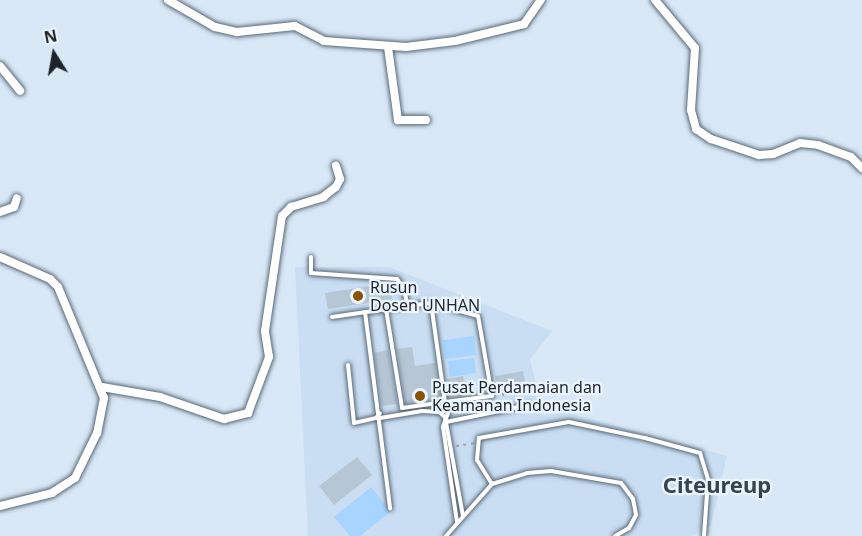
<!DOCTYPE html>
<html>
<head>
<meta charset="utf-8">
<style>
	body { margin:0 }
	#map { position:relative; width:862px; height:536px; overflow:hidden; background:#d8e8f7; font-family:"Noto Sans",sans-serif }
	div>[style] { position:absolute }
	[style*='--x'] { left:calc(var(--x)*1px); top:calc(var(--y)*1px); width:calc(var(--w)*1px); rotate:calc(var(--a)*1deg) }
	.built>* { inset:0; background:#c9def3 }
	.green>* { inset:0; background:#a7d5ff }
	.building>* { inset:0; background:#b6c6d4 }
	.path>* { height:1.5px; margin-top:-0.75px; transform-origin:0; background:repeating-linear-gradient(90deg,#9aa7b3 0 3px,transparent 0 7.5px) }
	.roads { filter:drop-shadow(0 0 2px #5a6875) drop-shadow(0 0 2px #5a6875) }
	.lane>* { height:4px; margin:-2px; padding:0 2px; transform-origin:2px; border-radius:2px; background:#fff }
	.street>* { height:8px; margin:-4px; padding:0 4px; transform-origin:4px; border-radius:4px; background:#fff }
	.dots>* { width:16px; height:16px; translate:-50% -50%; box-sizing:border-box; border:3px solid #ebf5fe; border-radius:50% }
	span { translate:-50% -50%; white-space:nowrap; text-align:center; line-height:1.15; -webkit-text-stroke:4.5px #ebf5fe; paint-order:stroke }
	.poi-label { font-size:16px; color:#1e242a }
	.left { translate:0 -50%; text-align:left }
	.district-label { font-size:22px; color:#374450; font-weight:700 }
	.north { position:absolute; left:24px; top:24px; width:60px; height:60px; -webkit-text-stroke:4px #ebf5fe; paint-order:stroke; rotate:349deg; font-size:16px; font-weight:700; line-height:24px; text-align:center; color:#1e242a }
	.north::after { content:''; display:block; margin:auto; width:21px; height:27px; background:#1e242a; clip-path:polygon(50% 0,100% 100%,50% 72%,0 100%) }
</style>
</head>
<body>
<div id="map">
	<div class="built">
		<i style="clip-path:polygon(295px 267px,389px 267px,552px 331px,530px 359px,543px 415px,565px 412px,727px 456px,711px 526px,691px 536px,308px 536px)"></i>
	</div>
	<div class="green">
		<i style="clip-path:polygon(474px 336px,476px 355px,445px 359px,443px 340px)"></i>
		<i style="clip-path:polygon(474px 358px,476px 373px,450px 377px,448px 361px)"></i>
		<i style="clip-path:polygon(371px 487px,391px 511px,360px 536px,350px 536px,334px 517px)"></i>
	</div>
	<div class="building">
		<i style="clip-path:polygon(389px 283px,392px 299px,328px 309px,325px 293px)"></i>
		<i style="clip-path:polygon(412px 347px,415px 366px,435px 363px,440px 398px,405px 403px,397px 349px)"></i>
		<i style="clip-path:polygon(388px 350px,397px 404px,382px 406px,374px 353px)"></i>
		<i style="clip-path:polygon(523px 371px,526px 387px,498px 392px,495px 376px)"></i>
		<i style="clip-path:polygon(463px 376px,466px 395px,449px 397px,446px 379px)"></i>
		<i style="clip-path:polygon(357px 457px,372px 475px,334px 505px,319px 486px)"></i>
	</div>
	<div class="path">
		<i style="--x:503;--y:393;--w:13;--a:81"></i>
		<i style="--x:456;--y:446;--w:19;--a:-9"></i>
	</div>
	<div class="roads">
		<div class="lane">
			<i style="--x:311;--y:257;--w:16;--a:90"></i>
			<i style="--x:311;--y:273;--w:86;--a:4"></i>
			<i style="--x:397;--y:279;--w:12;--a:55"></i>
			<i style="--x:404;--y:289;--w:19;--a:78"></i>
			<i style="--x:386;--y:309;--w:45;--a:-7.6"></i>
			<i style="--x:431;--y:303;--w:100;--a:82"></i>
			<i style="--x:445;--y:402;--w:47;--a:-7.3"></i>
			<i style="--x:492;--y:396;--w:81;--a:-99.9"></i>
			<i style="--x:478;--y:316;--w:49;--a:-164.5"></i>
			<i style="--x:365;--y:312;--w:198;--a:82.7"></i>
			<i style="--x:332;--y:317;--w:55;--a:-8.4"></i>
			<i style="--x:386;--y:309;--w:100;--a:80.8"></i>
			<i style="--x:402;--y:408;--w:43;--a:-7.9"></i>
			<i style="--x:445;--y:402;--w:11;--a:75"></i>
			<i style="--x:448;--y:413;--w:15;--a:110"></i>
			<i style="--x:443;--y:427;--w:96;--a:81.6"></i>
			<i style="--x:348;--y:365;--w:58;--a:84.1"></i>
			<i style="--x:354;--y:423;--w:23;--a:-13"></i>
			<i style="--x:376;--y:418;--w:6;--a:-51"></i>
			<i style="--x:380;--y:418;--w:43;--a:-9.5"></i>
			<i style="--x:422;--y:411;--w:17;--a:3"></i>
			<i style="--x:439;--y:412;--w:8;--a:40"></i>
			<i style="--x:445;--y:417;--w:101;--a:79.7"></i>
			<i style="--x:446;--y:422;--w:84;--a:-11.7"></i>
			<i style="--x:492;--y:484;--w:28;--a:-122"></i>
			<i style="--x:477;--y:460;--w:22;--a:-85"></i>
			<i style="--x:479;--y:438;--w:91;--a:-10.1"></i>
			<i style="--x:569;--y:422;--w:78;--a:11.9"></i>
			<i style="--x:645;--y:438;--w:57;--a:15.3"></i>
			<i style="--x:700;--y:453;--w:28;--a:73"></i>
			<i style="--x:708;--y:480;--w:56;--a:94.1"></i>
			<i style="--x:446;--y:536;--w:69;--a:-48.5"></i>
			<i style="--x:492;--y:484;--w:37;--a:-17"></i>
			<i style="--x:527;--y:473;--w:24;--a:-5"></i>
			<i style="--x:551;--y:471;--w:71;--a:9.7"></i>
			<i style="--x:621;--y:483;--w:20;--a:53"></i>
			<i style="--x:633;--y:499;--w:16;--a:79"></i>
			<i style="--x:636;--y:515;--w:15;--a:118"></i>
			<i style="--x:629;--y:528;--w:16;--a:150"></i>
		</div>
		<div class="street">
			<i style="--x:168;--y:0;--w:54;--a:29.9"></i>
			<i style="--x:215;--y:27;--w:23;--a:13"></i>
			<i style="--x:237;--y:32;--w:58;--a:-5.9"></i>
			<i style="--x:295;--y:26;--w:33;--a:27"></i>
			<i style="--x:324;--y:41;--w:82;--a:4.2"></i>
			<i style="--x:406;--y:47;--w:49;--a:-7"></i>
			<i style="--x:455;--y:41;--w:71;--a:-13.8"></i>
			<i style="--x:524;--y:24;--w:29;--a:-55"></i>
			<i style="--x:655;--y:0;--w:62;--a:50.2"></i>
			<i style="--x:695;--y:48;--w:62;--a:93.7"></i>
			<i style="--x:691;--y:110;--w:20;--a:75"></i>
			<i style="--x:696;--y:129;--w:18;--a:34"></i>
			<i style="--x:711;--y:139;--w:51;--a:18.4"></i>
			<i style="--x:759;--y:155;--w:14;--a:-4"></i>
			<i style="--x:773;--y:154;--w:29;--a:-22"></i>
			<i style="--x:800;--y:143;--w:18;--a:6"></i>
			<i style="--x:818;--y:145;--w:35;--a:20"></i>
			<i style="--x:851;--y:157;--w:16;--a:45"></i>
			<i style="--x:388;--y:47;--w:74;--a:82.2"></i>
			<i style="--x:398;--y:120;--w:28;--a:0"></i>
			<i style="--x:0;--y:66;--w:32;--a:51"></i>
			<i style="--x:0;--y:212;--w:15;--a:-20"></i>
			<i style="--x:14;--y:207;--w:9;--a:-72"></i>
			<i style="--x:0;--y:257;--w:55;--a:23.7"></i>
			<i style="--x:50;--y:279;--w:11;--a:45"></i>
			<i style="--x:58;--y:287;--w:120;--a:67.5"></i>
			<i style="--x:104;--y:398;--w:36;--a:101"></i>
			<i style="--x:97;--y:433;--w:50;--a:116.1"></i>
			<i style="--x:75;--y:478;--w:27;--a:147"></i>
			<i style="--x:52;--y:493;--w:54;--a:166"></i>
			<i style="--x:102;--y:387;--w:59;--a:9.8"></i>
			<i style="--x:160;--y:397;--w:68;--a:19"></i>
			<i style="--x:224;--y:419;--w:25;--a:-14"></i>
			<i style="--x:248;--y:413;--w:60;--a:-69.4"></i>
			<i style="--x:269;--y:357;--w:26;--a:-99"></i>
			<i style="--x:265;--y:331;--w:116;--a:-81.6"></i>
			<i style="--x:282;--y:216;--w:13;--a:-45"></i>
			<i style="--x:291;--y:207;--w:34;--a:-17"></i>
			<i style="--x:323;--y:197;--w:16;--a:-38"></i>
			<i style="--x:336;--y:187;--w:9;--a:-63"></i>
			<i style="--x:340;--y:179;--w:14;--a:-107"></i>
		</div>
	</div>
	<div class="dots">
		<i style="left:358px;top:296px;background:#895303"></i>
		<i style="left:420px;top:396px;background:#895303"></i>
	</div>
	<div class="poi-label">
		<span class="left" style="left:370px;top:296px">Rusun<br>Dosen UNHAN</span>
		<span class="left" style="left:432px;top:396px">Pusat Perdamaian dan<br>Keamanan Indonesia</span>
	</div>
	<div class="district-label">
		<span style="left:717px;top:485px">Citeureup</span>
	</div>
	<div class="north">N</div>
</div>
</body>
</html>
